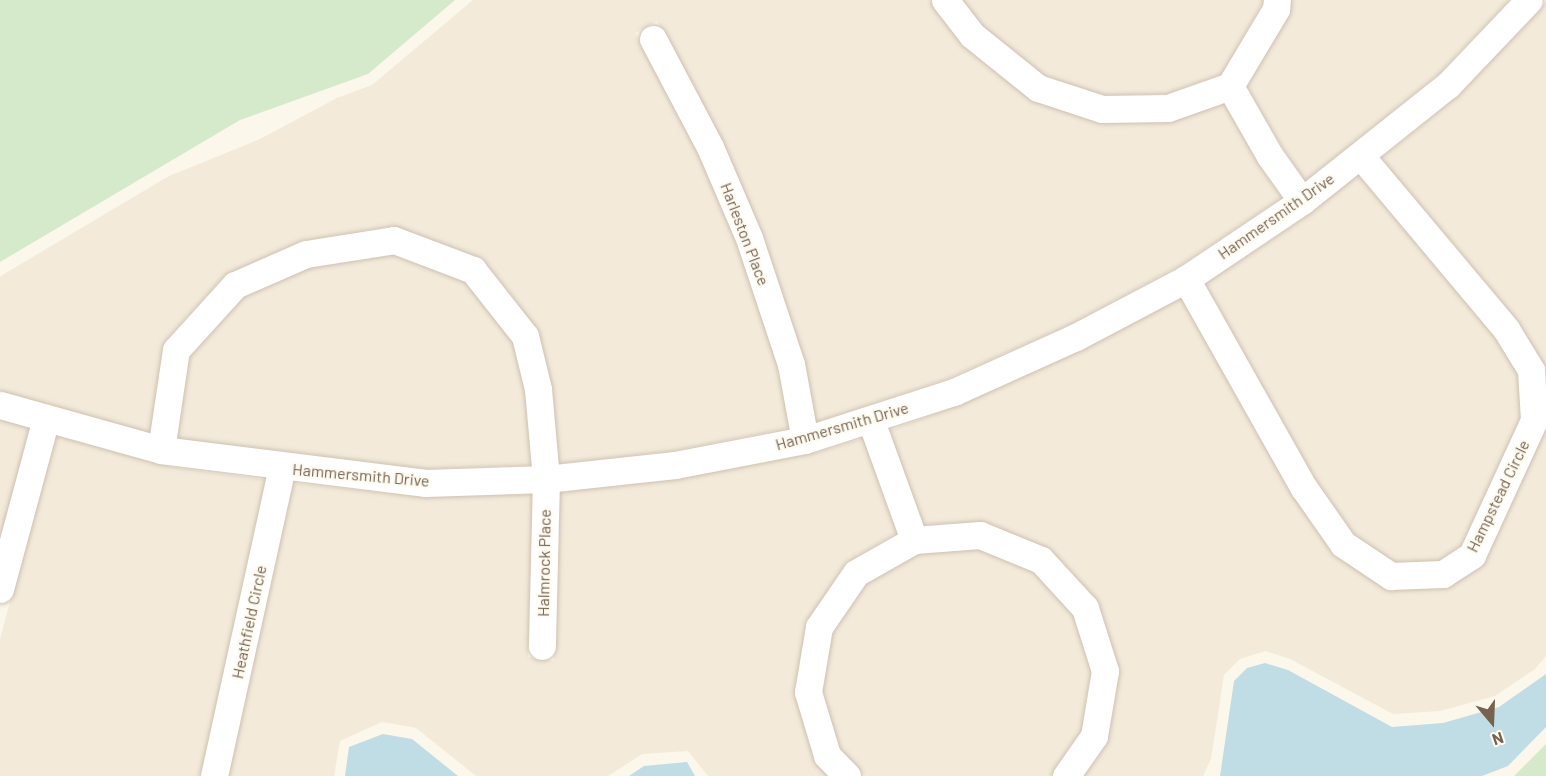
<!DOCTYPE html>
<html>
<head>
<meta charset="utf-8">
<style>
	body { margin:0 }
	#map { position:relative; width:1546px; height:776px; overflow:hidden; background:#fcf7eb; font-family:Barlow,sans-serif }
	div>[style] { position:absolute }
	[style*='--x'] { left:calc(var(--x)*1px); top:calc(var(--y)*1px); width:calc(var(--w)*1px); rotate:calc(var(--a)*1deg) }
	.residential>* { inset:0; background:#f3eada }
	.green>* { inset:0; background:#d4eaca }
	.water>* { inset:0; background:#c0dce5 }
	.roads { filter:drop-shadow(0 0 2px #cec0b1) drop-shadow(0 0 2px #cec0b1) }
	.street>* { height:27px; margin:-13.5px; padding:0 13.5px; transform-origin:13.5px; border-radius:13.5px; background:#fff }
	span { translate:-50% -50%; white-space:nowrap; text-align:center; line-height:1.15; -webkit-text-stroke:5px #fefbf2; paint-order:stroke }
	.street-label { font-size:16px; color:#77614f }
	.north { position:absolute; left:1462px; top:692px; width:60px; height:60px; -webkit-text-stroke:4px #fefbf2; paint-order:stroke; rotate:161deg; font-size:16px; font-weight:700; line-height:24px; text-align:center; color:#77614f }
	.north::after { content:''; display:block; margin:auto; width:21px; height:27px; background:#77614f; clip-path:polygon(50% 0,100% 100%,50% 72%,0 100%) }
</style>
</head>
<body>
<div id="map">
	<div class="residential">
		<i style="clip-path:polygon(473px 0,929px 0,963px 44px,1032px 100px,1099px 123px,1169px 122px,1225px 103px,1283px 197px,1179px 266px,1070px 324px,949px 378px,814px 423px,721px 141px,657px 21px,635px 33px,699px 153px,738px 243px,778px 367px,790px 428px,672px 451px,557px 464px,550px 386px,483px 261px,391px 226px,301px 241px,225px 275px,166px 340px,151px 433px,0 391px,0 277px,4px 274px,169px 176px,258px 140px,337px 98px,372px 85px)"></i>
		<i style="clip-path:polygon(961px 0,1264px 0,1222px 74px,1166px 94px,1103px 95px,1044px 76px,981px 25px)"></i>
		<i style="clip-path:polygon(1290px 0,1509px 0,1439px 74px,1304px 182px,1245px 87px,1287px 17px)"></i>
		<i style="clip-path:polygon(1546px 2px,1546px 399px,1380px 159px,1457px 96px)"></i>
		<i style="clip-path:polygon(1359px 174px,1496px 337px,1519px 374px,1521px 416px,1462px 545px,1438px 561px,1394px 562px,1351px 534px,1314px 480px,1204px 284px,1301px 220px)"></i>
		<i style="clip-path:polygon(393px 255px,466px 282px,514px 342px,525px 390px,532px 465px,425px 469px,176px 438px,188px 357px,242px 298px,310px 268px)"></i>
		<i style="clip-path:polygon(1182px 297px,1336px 556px,1385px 588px,1444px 588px,1479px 568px,1546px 426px,1546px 656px,1535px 669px,1495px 696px,1440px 711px,1393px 714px,1290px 659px,1265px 651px,1240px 659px,1224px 675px,1211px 759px,1203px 776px,1083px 776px,1107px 740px,1117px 675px,1050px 550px,983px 522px,922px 525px,888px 431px,959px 405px,1082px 350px)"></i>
		<i style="clip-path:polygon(0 419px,30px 428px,0 539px)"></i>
		<i style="clip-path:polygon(55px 435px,171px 467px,266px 480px,207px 756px,199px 776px,0 776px,0 639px)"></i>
		<i style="clip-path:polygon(864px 438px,898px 532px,846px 563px,806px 623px,796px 688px,829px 776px,708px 776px,688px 751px,642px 754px,608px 776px,476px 776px,416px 728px,382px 722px,340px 741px,334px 776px,228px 776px,292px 483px,425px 497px,533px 494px,528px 657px,554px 661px,560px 492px,678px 479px,819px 452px)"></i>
		<i style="clip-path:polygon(979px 549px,1035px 572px,1074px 615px,1091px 671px,1082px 730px,1050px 776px,865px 776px,838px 748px,821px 691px,831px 633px,865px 584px,918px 554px)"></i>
	</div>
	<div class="green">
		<i style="clip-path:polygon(0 0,455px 0,368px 74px,240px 120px,0 262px)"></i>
		<i style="clip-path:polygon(1546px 744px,1546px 776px,1514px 776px)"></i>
	</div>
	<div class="water">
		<i style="clip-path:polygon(1265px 663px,1288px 670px,1392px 727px,1443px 723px,1499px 707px,1546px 674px,1546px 727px,1508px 766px,1482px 776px,1220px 776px,1234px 681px,1247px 668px)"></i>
		<i style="clip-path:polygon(383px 734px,412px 739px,458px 776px,345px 776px,349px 747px)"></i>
		<i style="clip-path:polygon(687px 762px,695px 776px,629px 776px,644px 766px)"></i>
	</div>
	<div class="roads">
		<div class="street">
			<i style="--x:945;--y:0;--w:44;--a:52.4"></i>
			<i style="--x:972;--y:35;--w:85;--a:38.8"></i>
			<i style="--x:1038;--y:88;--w:67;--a:18.2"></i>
			<i style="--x:1102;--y:109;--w:66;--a:-0.9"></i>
			<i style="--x:1168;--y:108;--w:66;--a:-19.5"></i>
			<i style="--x:1230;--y:86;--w:90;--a:-59.1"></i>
			<i style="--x:1276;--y:9;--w:9;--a:-84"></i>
			<i style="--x:653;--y:39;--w:122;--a:62.2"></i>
			<i style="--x:710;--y:147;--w:99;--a:66.8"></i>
			<i style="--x:749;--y:238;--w:133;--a:71.6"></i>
			<i style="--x:791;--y:364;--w:77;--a:79.6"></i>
			<i style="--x:1230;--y:86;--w:81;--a:60.3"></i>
			<i style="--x:1270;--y:156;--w:55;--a:54.6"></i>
			<i style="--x:1186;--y:279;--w:240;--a:60.6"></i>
			<i style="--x:1304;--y:488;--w:68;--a:55.1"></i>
			<i style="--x:1343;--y:544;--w:58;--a:33.7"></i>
			<i style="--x:1391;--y:576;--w:52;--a:-2.2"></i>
			<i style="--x:1443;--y:574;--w:35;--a:-33"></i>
			<i style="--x:1472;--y:555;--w:149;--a:-65.3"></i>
			<i style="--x:1534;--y:420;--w:50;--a:-93.4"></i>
			<i style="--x:1531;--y:370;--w:48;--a:-121.4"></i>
			<i style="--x:1506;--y:329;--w:226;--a:-130"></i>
			<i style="--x:0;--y:405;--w:167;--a:15.6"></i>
			<i style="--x:161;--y:450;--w:267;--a:7.1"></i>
			<i style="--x:426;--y:483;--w:120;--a:-1.9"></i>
			<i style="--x:546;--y:479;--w:130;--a:-6.2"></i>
			<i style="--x:675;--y:465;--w:132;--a:-10.9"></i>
			<i style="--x:805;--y:440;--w:157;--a:-17.9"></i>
			<i style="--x:954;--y:392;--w:134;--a:-24.3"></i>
			<i style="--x:1076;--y:337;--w:124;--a:-27.8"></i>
			<i style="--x:1186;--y:279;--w:140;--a:-33.9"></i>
			<i style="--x:1302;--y:201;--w:186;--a:-38.5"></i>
			<i style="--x:1448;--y:85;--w:117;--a:-46.4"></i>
			<i style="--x:871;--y:421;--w:127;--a:70.1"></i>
			<i style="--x:161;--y:450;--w:101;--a:-81.5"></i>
			<i style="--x:176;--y:350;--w:88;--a:-47.8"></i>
			<i style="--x:235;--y:285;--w:77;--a:-23.6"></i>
			<i style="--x:306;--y:254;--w:89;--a:-9"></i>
			<i style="--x:394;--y:240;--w:85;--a:20.8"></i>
			<i style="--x:473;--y:270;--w:84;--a:51.8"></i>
			<i style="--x:525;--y:336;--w:55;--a:76.2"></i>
			<i style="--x:538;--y:389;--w:90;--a:84.9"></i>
			<i style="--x:546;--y:479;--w:167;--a:91.4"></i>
			<i style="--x:0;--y:589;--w:176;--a:-74.9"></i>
			<i style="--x:214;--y:776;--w:315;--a:-77.6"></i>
			<i style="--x:847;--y:776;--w:29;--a:-134"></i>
			<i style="--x:827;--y:755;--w:66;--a:-106.8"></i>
			<i style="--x:808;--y:692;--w:66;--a:-80.4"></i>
			<i style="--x:819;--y:627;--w:65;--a:-55.6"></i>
			<i style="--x:856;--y:573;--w:67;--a:-29.6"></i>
			<i style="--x:914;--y:540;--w:66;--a:-4.3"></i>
			<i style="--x:980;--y:535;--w:66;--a:22.3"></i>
			<i style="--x:1041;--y:560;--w:65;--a:47.5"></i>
			<i style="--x:1085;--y:608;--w:66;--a:72.4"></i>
			<i style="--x:1105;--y:671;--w:66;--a:99.6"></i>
			<i style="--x:1094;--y:736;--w:49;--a:125"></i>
		</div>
	</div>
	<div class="street-label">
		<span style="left:1276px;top:216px;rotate:-35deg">Hammersmith Drive</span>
		<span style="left:745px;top:234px;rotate:69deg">Harleston Place</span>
		<span style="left:842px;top:426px;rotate:-16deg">Hammersmith Drive</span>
		<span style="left:361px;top:475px;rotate:5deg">Hammersmith Drive</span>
		<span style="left:1498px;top:496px;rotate:-64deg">Hampstead Circle</span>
		<span style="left:544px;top:563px;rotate:-89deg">Halmrock Place</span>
		<span style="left:249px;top:622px;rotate:-78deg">Heathfield Circle</span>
	</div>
	<div class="north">N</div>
</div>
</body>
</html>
